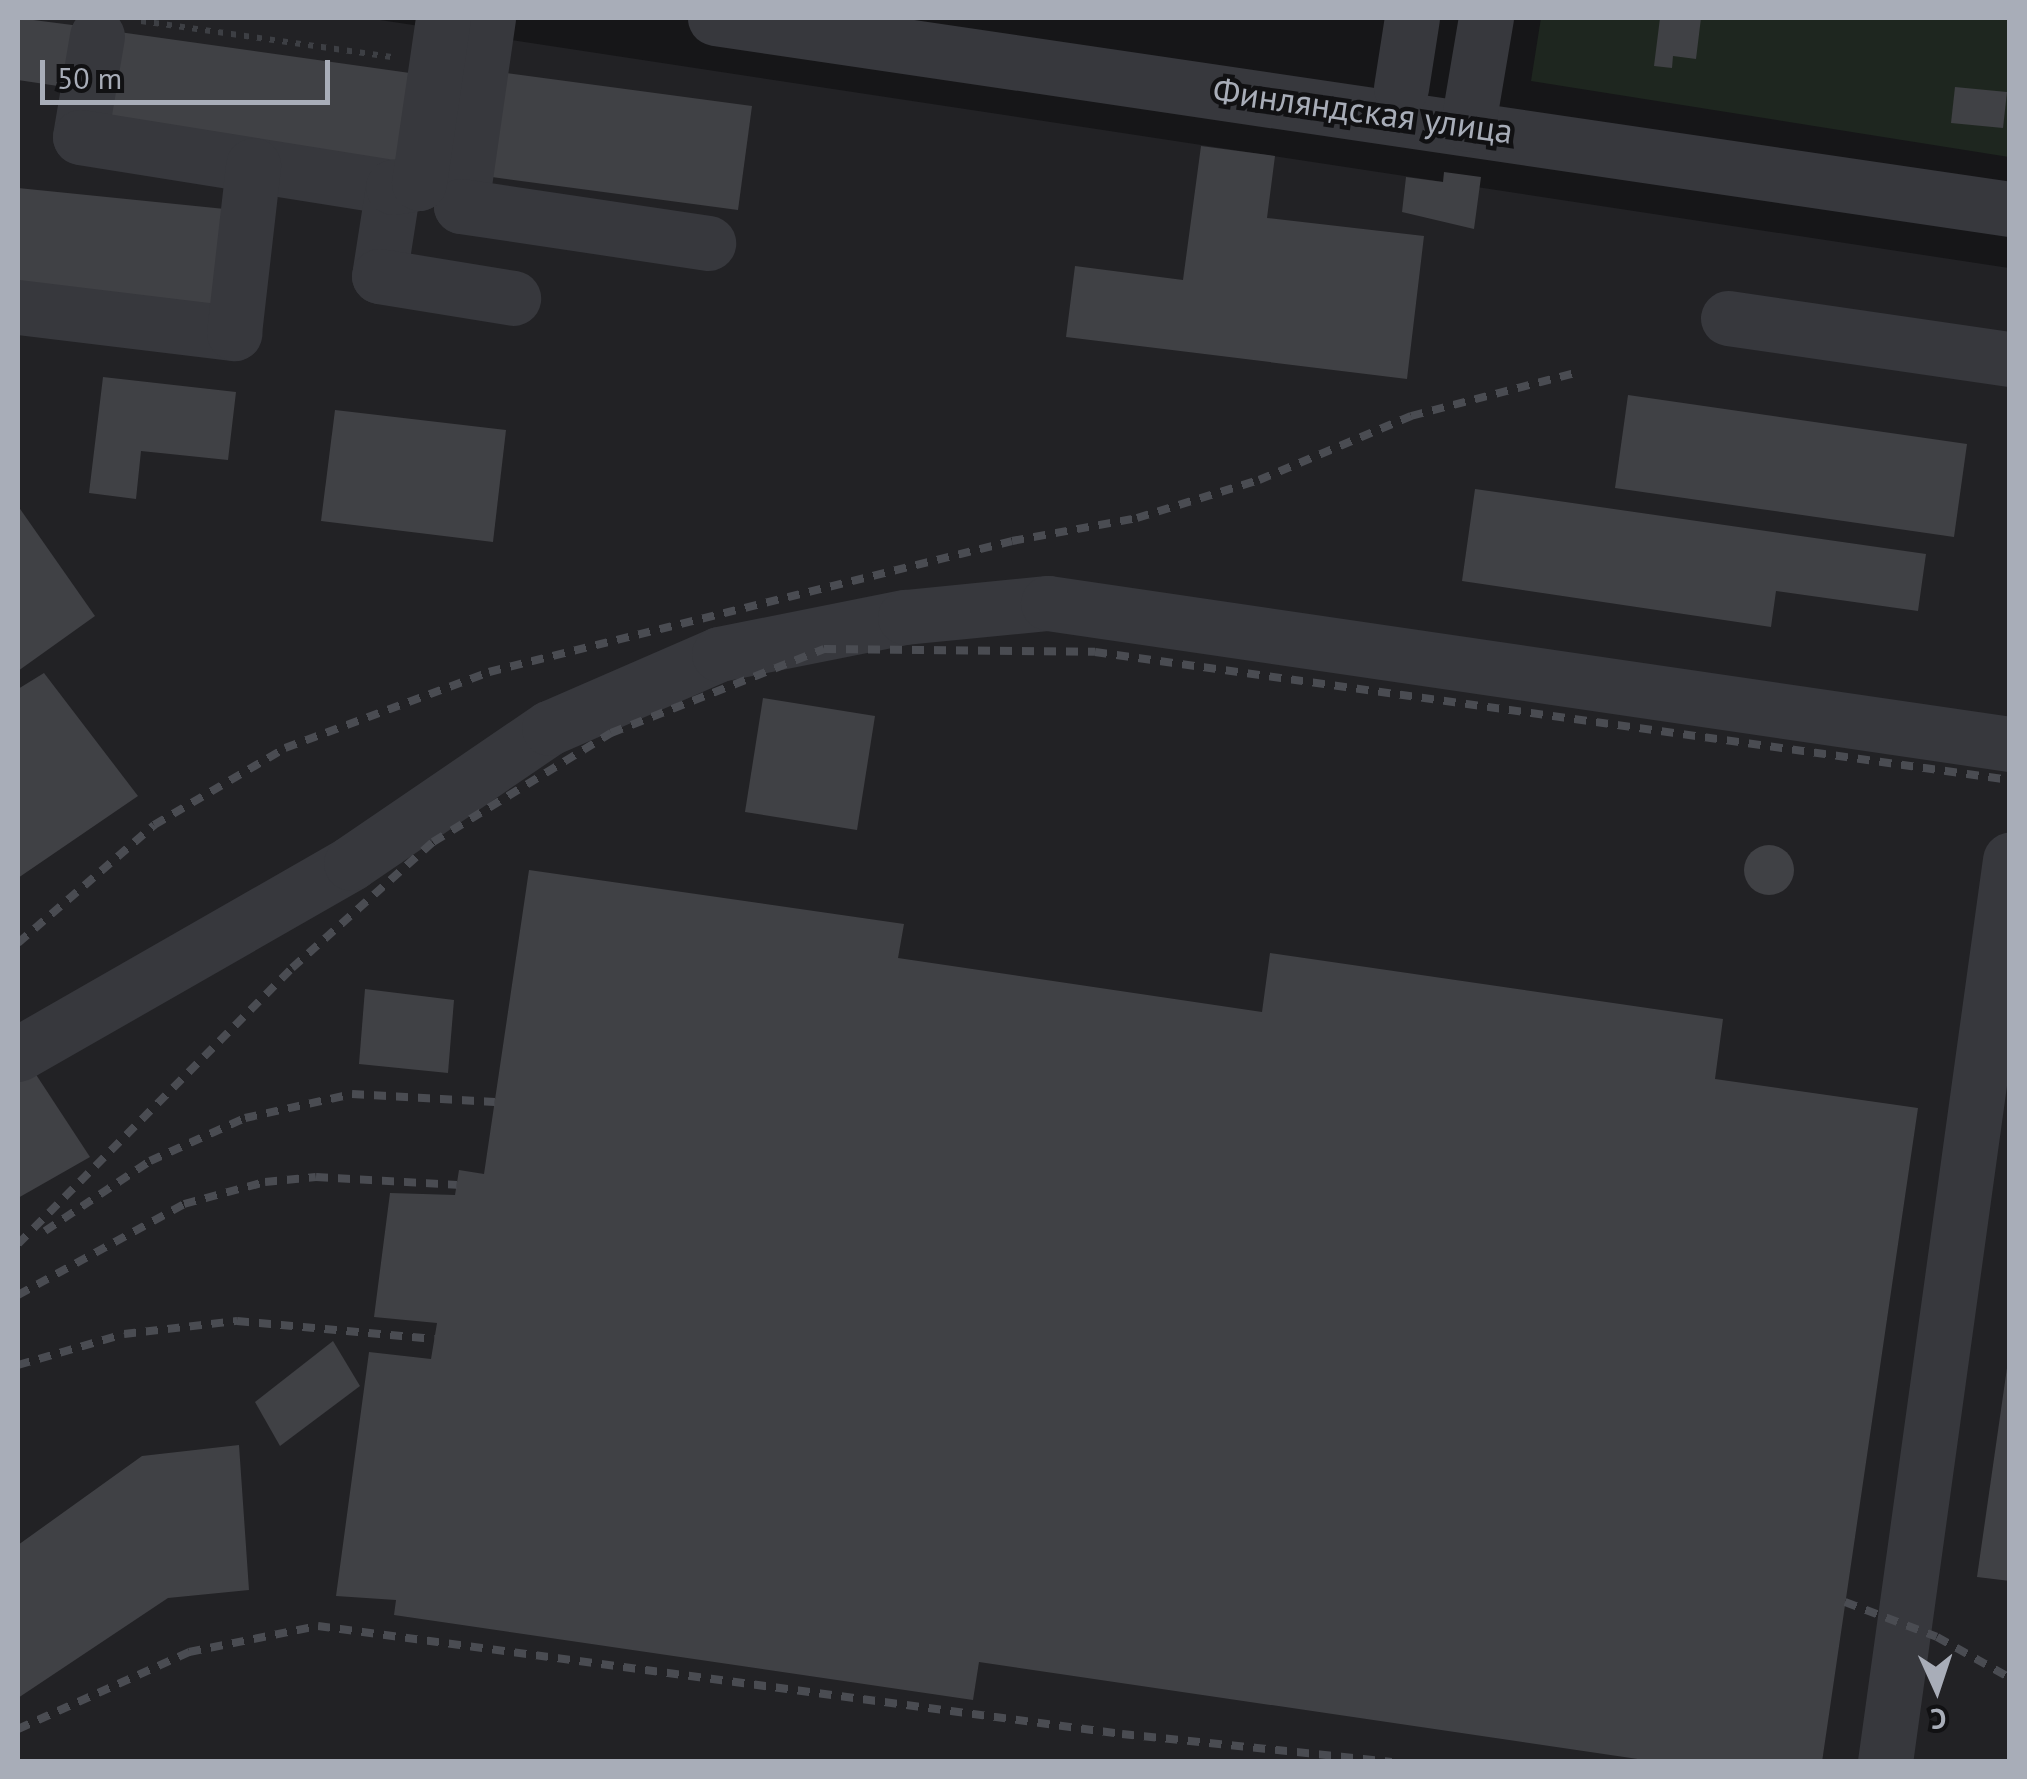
<!DOCTYPE html>
<html>
<head>
<meta charset="utf-8">
<style>
	body { margin:0 }
	#map { position:relative; width:2027px; height:1779px; overflow:hidden; background:#161618; font-family:"PT Sans",sans-serif }
	div>[style] { position:absolute }
	[style*='--x'] { left:calc(var(--x)*1px); top:calc(var(--y)*1px); width:calc(var(--w)*1px); rotate:calc(var(--a)*1deg) }
	.built>* { inset:0; background:#222225 }
	.green>* { inset:0; background:#1e261f }
	.building>* { inset:0; background:#404145 }
	.round { border-radius:50% }
	.path>* { height:6px; margin-top:-3px; transform-origin:0; background:repeating-linear-gradient(90deg,#3d3f44 0 5px,transparent 0 13px) }
	.minor>* { height:55px; margin:-27.5px; padding:0 27.5px; transform-origin:27.5px; border-radius:27.5px; background:#37383d }
	.rail>* { height:8px; margin-top:-4px; transform-origin:0; background:repeating-linear-gradient(90deg,#4a4c52 0 12px,transparent 0 22px) }
	span { translate:-50% -50%; white-space:nowrap; text-align:center; line-height:1.15; -webkit-text-stroke:9px #111113; paint-order:stroke }
	.street-label { font-size:35px; color:#a8adb8 }
	.frame { position:absolute; inset:0; border:20px solid #a8adb8; pointer-events:none }
	.north { position:absolute; left:1887px; top:1639px; width:100px; height:100px; -webkit-text-stroke:8px #111113; paint-order:stroke; rotate:177deg; font-size:28px; font-weight:700; line-height:40px; text-align:center; color:#a8adb8 }
	.north::after { content:''; display:block; margin:auto; width:35px; height:45px; background:#a8adb8; clip-path:polygon(50% 0,100% 100%,50% 72%,0 100%) }
	.scale { position:absolute; left:40px; top:60px; width:290px; height:45px; box-sizing:border-box; border:5px solid #a8adb8; border-top:0; padding-left:12px; font-size:30px; line-height:35px; white-space:nowrap; color:#a8adb8; -webkit-text-stroke:8px #111113; paint-order:stroke }
</style>
</head>
<body>
<div id="map">
	<div class="built">
		<i style="clip-path:polygon(18px 18px,367px 18px,2009px 268px,2009px 1761px,18px 1761px)"></i>
	</div>
	<div class="green">
		<i style="clip-path:polygon(1541px 18px,2009px 18px,2009px 157px,1531px 81px)"></i>
	</div>
	<div class="building">
		<i style="clip-path:polygon(18px 18px,80px 26px,71px 88px,18px 80px)"></i>
		<i style="clip-path:polygon(1660px 18px,1701px 18px,1696px 59px,1673px 56px,1672px 68px,1654px 66px)"></i>
		<i style="clip-path:polygon(112px 31px,417px 74px,404px 166px,99px 122px)"></i>
		<i style="clip-path:polygon(491px 71px,752px 106px,738px 210px,477px 175px)"></i>
		<i style="clip-path:polygon(1955px 87px,2007px 92px,2003px 128px,1951px 123px)"></i>
		<i style="clip-path:polygon(1201px 146px,1275px 156px,1267px 218px,1424px 236px,1407px 379px,1066px 337px,1075px 266px,1183px 280px)"></i>
		<i style="clip-path:polygon(1444px 172px,1481px 177px,1474px 229px,1402px 212px,1406px 177px,1443px 182px)"></i>
		<i style="clip-path:polygon(18px 188px,225px 209px,213px 313px,18px 292px)"></i>
		<i style="clip-path:polygon(103px 377px,236px 392px,228px 460px,141px 451px,136px 499px,89px 493px)"></i>
		<i style="clip-path:polygon(1628px 395px,1967px 444px,1954px 537px,1615px 488px)"></i>
		<i style="clip-path:polygon(335px 410px,506px 430px,493px 542px,321px 521px)"></i>
		<i style="clip-path:polygon(1475px 489px,1926px 554px,1918px 611px,1776px 591px,1771px 627px,1462px 581px)"></i>
		<i style="clip-path:polygon(18px 506px,95px 616px,18px 671px)"></i>
		<i style="clip-path:polygon(44px 673px,138px 796px,18px 878px,18px 689px)"></i>
		<i style="clip-path:polygon(763px 698px,875px 716px,857px 830px,745px 812px)"></i>
		<i class="round" style="left:1744px;top:845px;width:50px;height:50px"></i>
		<i style="clip-path:polygon(529px 870px,904px 924px,898px 958px,1262px 1012px,1270px 953px,1723px 1019px,1715px 1079px,1918px 1108px,1822px 1762px,1658px 1762px,979px 1662px,973px 1700px,394px 1615px,396px 1600px,336px 1596px,369px 1352px,431px 1359px,437px 1323px,374px 1317px,390px 1193px,455px 1195px,459px 1170px,484px 1174px)"></i>
		<i style="clip-path:polygon(365px 989px,454px 1000px,448px 1073px,359px 1064px)"></i>
		<i style="clip-path:polygon(33px 1070px,90px 1157px,18px 1198px,18px 1079px)"></i>
		<i style="clip-path:polygon(333px 1341px,360px 1386px,280px 1446px,255px 1402px)"></i>
		<i style="clip-path:polygon(2007px 1368px,2010px 1368px,2010px 1581px,1977px 1577px)"></i>
		<i style="clip-path:polygon(239px 1445px,249px 1590px,168px 1598px,18px 1698px,18px 1545px,142px 1456px)"></i>
	</div>
	<div class="path">
		<i style="--x:141;--y:21;--w:253;--a:8.2"></i>
	</div>
	<div class="minor">
		<i style="--x:488;--y:18;--w:190;--a:98.2"></i>
		<i style="--x:461;--y:206;--w:250;--a:8.5"></i>
		<i style="--x:715;--y:18;--w:1309;--a:8.39"></i>
		<i style="--x:97;--y:36;--w:102;--a:99.6"></i>
		<i style="--x:80;--y:137;--w:317;--a:9.1"></i>
		<i style="--x:393;--y:187;--w:90;--a:98.9"></i>
		<i style="--x:379;--y:276;--w:136;--a:9.3"></i>
		<i style="--x:1401;--y:88;--w:71;--a:-81.1"></i>
		<i style="--x:1468;--y:124;--w:108;--a:-80.4"></i>
		<i style="--x:393;--y:187;--w:26;--a:-9"></i>
		<i style="--x:419;--y:183;--w:167;--a:-81.7"></i>
		<i style="--x:18;--y:307;--w:218;--a:6.9"></i>
		<i style="--x:234;--y:333;--w:169;--a:-83.5"></i>
		<i style="--x:1728;--y:318;--w:285;--a:8.3"></i>
		<i style="--x:18;--y:1054;--w:384;--a:-29.8"></i>
		<i style="--x:351;--y:863;--w:240;--a:-34.3"></i>
		<i style="--x:549;--y:728;--w:185;--a:-23.5"></i>
		<i style="--x:719;--y:654;--w:190;--a:-11.3"></i>
		<i style="--x:905;--y:617;--w:144;--a:-5.6"></i>
		<i style="--x:1048;--y:603;--w:972;--a:8.34"></i>
		<i style="--x:1885;--y:1762;--w:911;--a:-82.11"></i>
	</div>
	<div class="rail">
		<i style="--x:18;--y:943;--w:180;--a:-40.9"></i>
		<i style="--x:154;--y:825;--w:152;--a:-30.4"></i>
		<i style="--x:285;--y:748;--w:218;--a:-20.4"></i>
		<i style="--x:489;--y:672;--w:539;--a:-14.06"></i>
		<i style="--x:1012;--y:541;--w:127;--a:-10.4"></i>
		<i style="--x:1137;--y:518;--w:128;--a:-17.3"></i>
		<i style="--x:1259;--y:480;--w:165;--a:-22.8"></i>
		<i style="--x:1411;--y:416;--w:174;--a:-14.7"></i>
		<i style="--x:45;--y:1231;--w:126;--a:-33.7"></i>
		<i style="--x:150;--y:1161;--w:104;--a:-24.4"></i>
		<i style="--x:245;--y:1118;--w:110;--a:-12.6"></i>
		<i style="--x:352;--y:1094;--w:143;--a:3.2"></i>
		<i style="--x:18;--y:1244;--w:389;--a:-45.2"></i>
		<i style="--x:292;--y:968;--w:189;--a:-41.8"></i>
		<i style="--x:433;--y:842;--w:209;--a:-31.5"></i>
		<i style="--x:611;--y:733;--w:229;--a:-21.5"></i>
		<i style="--x:824;--y:649;--w:271;--a:0.6"></i>
		<i style="--x:1095;--y:652;--w:924;--a:7.96"></i>
		<i style="--x:18;--y:1295;--w:189;--a:-28.7"></i>
		<i style="--x:184;--y:1204;--w:84;--a:-15.2"></i>
		<i style="--x:265;--y:1182;--w:51;--a:-5.6"></i>
		<i style="--x:316;--y:1177;--w:141;--a:3.2"></i>
		<i style="--x:18;--y:1365;--w:110;--a:-16.3"></i>
		<i style="--x:124;--y:1334;--w:114;--a:-6.6"></i>
		<i style="--x:237;--y:1321;--w:198;--a:5.2"></i>
		<i style="--x:1845;--y:1602;--w:98;--a:20.8"></i>
		<i style="--x:1937;--y:1637;--w:84;--a:29.3"></i>
		<i style="--x:18;--y:1729;--w:188;--a:-24.2"></i>
		<i style="--x:189;--y:1652;--w:132;--a:-11.4"></i>
		<i style="--x:318;--y:1626;--w:811;--a:7.65"></i>
		<i style="--x:1122;--y:1734;--w:271;--a:5.9"></i>
	</div>
	<div class="street-label">
		<span style="left:1363px;top:110px;rotate:8deg">Финляндская улица</span>
	</div>
	<div class="frame"></div>
	<div class="north">С</div>
	<div class="scale">50 m</div>
</div>
</body>
</html>
